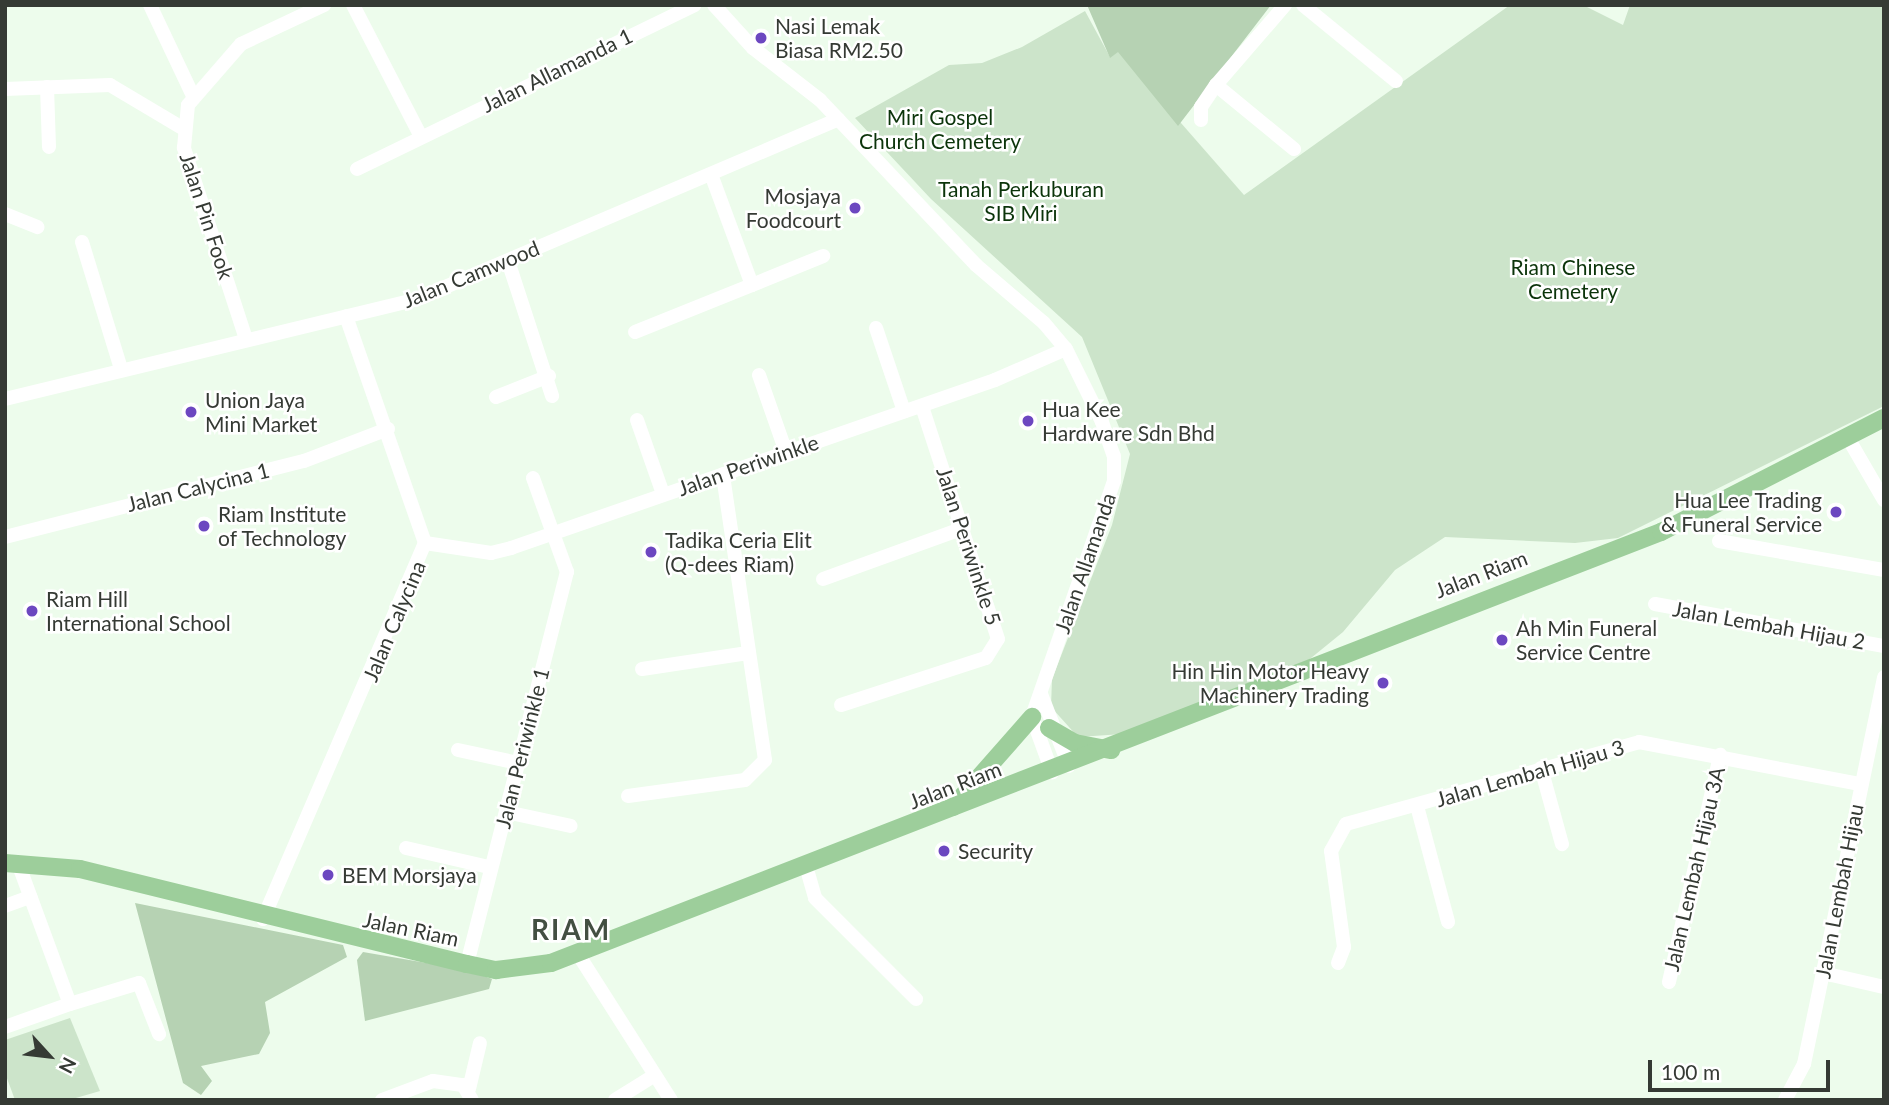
<!DOCTYPE html>
<html>
<head>
<meta charset="utf-8">
<style>
	body { margin:0 }
	#map { position:relative; width:1889px; height:1105px; overflow:hidden; background:#edfcec; font-family:Lato,sans-serif }
	div>[style] { position:absolute }
	[style*='--x'] { left:calc(var(--x)*1px); top:calc(var(--y)*1px); width:calc(var(--w)*1px); rotate:calc(var(--a)*1deg) }
	.green>* { inset:0; background:#cce4ca }
	.forest>* { inset:0; background:#b6d2b3 }
	.minor>* { height:14px; margin:-7px; padding:0 7px; transform-origin:7px; border-radius:7px; background:#fff }
	.major>* { height:18px; margin:-9px; padding:0 9px; transform-origin:9px; border-radius:9px; background:#9dce9b }
	.dots>* { width:19px; height:19px; translate:-50% -50%; box-sizing:border-box; border:4px solid #fff; border-radius:50% }
	span { translate:-50% -50%; white-space:nowrap; text-align:center; line-height:1.15; -webkit-text-stroke:5px #fff; paint-order:stroke }
	.poi-label { font-size:21px; color:#353a34 }
	.left { translate:0 -50%; text-align:left }
	.right { translate:-100% -50%; text-align:right }
	.street-label { font-size:21px; color:#353a34 }
	.park-label { font-size:21px; color:#0b340a }
	.district-label { font-size:28px; color:#434f42; font-weight:700; letter-spacing:2px }
	.frame { position:absolute; inset:0; border:7px solid #353a34; pointer-events:none }
	.north { position:absolute; left:14px; top:1021px; width:70px; height:70px; -webkit-text-stroke:5px #fff; paint-order:stroke; rotate:117deg; font-size:19px; font-weight:700; line-height:28px; text-align:center; color:#353a34 }
	.north::after { content:''; display:block; margin:auto; width:24px; height:32px; background:#353a34; clip-path:polygon(50% 0,100% 100%,50% 72%,0 100%) }
	.scale { position:absolute; left:1648px; top:1060px; width:182px; height:32px; box-sizing:border-box; border:4px solid #353a34; border-top:0; padding-left:9px; font-size:21px; line-height:24px; white-space:nowrap; color:#353a34; -webkit-text-stroke:5px #fff; paint-order:stroke }
</style>
</head>
<body>
<div id="map">
	<div class="green">
		<i style="clip-path:polygon(1510px 5px,1583px 5px,1623px 25px,1630px 5px,1884px 5px,1884px 406px,1618px 538px,1575px 543px,1445px 537px,1395px 570px,1343px 632px,1300px 667px,1123px 734px,1078px 737px,1051px 707px,1052px 679px,1112px 525px,1130px 454px,1082px 337px,931px 199px,855px 118px,949px 65px,982px 63px,1022px 47px,1085px 11px,1110px 57px,1118px 51px,1244px 195px)"></i>
		<i style="clip-path:polygon(70px 1018px,100px 1091px,69px 1100px,15px 1100px,5px 1073px,5px 1040px)"></i>
	</div>
	<div class="forest">
		<i style="clip-path:polygon(1087px 5px,1271px 5px,1178px 126px,1118px 52px,1110px 58px)"></i>
		<i style="clip-path:polygon(135px 903px,343px 945px,347px 957px,265px 1002px,270px 1033px,259px 1054px,201px 1066px,212px 1081px,201px 1095px,183px 1083px)"></i>
		<i style="clip-path:polygon(363px 952px,467px 970px,492px 979px,489px 989px,365px 1021px,357px 960px)"></i>
	</div>
	<div class="minor">
		<i style="--x:150;--y:5;--w:101;--a:64.7"></i>
		<i style="--x:353;--y:5;--w:148;--a:62.7"></i>
		<i style="--x:714;--y:5;--w:58;--a:47.8"></i>
		<i style="--x:753;--y:48;--w:85;--a:37.8"></i>
		<i style="--x:820;--y:100;--w:227;--a:46.6"></i>
		<i style="--x:976;--y:265;--w:89;--a:40.5"></i>
		<i style="--x:1044;--y:323;--w:34;--a:50"></i>
		<i style="--x:1066;--y:349;--w:81;--a:63.7"></i>
		<i style="--x:1102;--y:422;--w:36;--a:71"></i>
		<i style="--x:1114;--y:456;--w:25;--a:90"></i>
		<i style="--x:1114;--y:481;--w:250;--a:109.2"></i>
		<i style="--x:1032;--y:717;--w:59;--a:70"></i>
		<i style="--x:1303;--y:5;--w:120;--a:39.3"></i>
		<i style="--x:1216;--y:85;--w:101;--a:39.4"></i>
		<i style="--x:47;--y:87;--w:60;--a:88.1"></i>
		<i style="--x:5;--y:89;--w:105;--a:-2.2"></i>
		<i style="--x:110;--y:85;--w:86;--a:30.7"></i>
		<i style="--x:1201;--y:120;--w:13;--a:-90"></i>
		<i style="--x:1201;--y:107;--w:27;--a:-56"></i>
		<i style="--x:1216;--y:85;--w:106;--a:-49.2"></i>
		<i style="--x:357;--y:169;--w:375;--a:-25.9"></i>
		<i style="--x:5;--y:214;--w:35;--a:22"></i>
		<i style="--x:82;--y:242;--w:133;--a:72.9"></i>
		<i style="--x:508;--y:261;--w:142;--a:71.9"></i>
		<i style="--x:752;--y:285;--w:77;--a:-22.2"></i>
		<i style="--x:876;--y:328;--w:88;--a:71.4"></i>
		<i style="--x:635;--y:332;--w:126;--a:-21.9"></i>
		<i style="--x:752;--y:285;--w:118;--a:-110.3"></i>
		<i style="--x:245;--y:336;--w:198;--a:-108"></i>
		<i style="--x:184;--y:148;--w:43;--a:-84.7"></i>
		<i style="--x:188;--y:105;--w:81;--a:-49"></i>
		<i style="--x:241;--y:44;--w:92;--a:-25.2"></i>
		<i style="--x:759;--y:375;--w:82;--a:70.7"></i>
		<i style="--x:496;--y:397;--w:57;--a:-21.6"></i>
		<i style="--x:5;--y:399;--w:424;--a:-13.6"></i>
		<i style="--x:417;--y:299;--w:458;--a:-23.1"></i>
		<i style="--x:637;--y:420;--w:78;--a:70.6"></i>
		<i style="--x:1848;--y:438;--w:72;--a:59.9"></i>
		<i style="--x:5;--y:537;--w:309;--a:-14.3"></i>
		<i style="--x:304;--y:461;--w:90;--a:-20.9"></i>
		<i style="--x:1719;--y:541;--w:168;--a:10"></i>
		<i style="--x:425;--y:543;--w:67;--a:8.6"></i>
		<i style="--x:491;--y:553;--w:21;--a:-14"></i>
		<i style="--x:511;--y:548;--w:512;--a:-19.14"></i>
		<i style="--x:995;--y:380;--w:77;--a:-23.6"></i>
		<i style="--x:823;--y:579;--w:150;--a:-19.9"></i>
		<i style="--x:1655;--y:604;--w:233;--a:10.4"></i>
		<i style="--x:642;--y:669;--w:107;--a:-8.6"></i>
		<i style="--x:1041;--y:694;--w:77;--a:68.7"></i>
		<i style="--x:841;--y:705;--w:152;--a:-18"></i>
		<i style="--x:986;--y:658;--w:22;--a:-58"></i>
		<i style="--x:998;--y:639;--w:245;--a:-108.1"></i>
		<i style="--x:458;--y:750;--w:61;--a:12.2"></i>
		<i style="--x:1541;--y:768;--w:79;--a:74.6"></i>
		<i style="--x:628;--y:796;--w:118;--a:-7.8"></i>
		<i style="--x:745;--y:780;--w:28;--a:-45"></i>
		<i style="--x:765;--y:760;--w:289;--a:-98.4"></i>
		<i style="--x:1417;--y:806;--w:120;--a:75"></i>
		<i style="--x:506;--y:812;--w:66;--a:12.2"></i>
		<i style="--x:406;--y:848;--w:85;--a:12.9"></i>
		<i style="--x:18;--y:863;--w:150;--a:69.8"></i>
		<i style="--x:70;--y:1004;--w:72;--a:-16.9"></i>
		<i style="--x:139;--y:983;--w:55;--a:68.6"></i>
		<i style="--x:806;--y:866;--w:33;--a:74"></i>
		<i style="--x:815;--y:898;--w:143;--a:45"></i>
		<i style="--x:5;--y:906;--w:27;--a:-20"></i>
		<i style="--x:263;--y:919;--w:409;--a:-66.7"></i>
		<i style="--x:425;--y:543;--w:240;--a:-109.2"></i>
		<i style="--x:578;--y:954;--w:173;--a:57.5"></i>
		<i style="--x:1338;--y:963;--w:17;--a:-69"></i>
		<i style="--x:1344;--y:947;--w:97;--a:-97.7"></i>
		<i style="--x:1331;--y:851;--w:31;--a:-61"></i>
		<i style="--x:1346;--y:824;--w:304;--a:-15.6"></i>
		<i style="--x:1639;--y:742;--w:224;--a:10.8"></i>
		<i style="--x:467;--y:964;--w:405;--a:-75.7"></i>
		<i style="--x:567;--y:572;--w:100;--a:-109.9"></i>
		<i style="--x:1823;--y:973;--w:63;--a:12.9"></i>
		<i style="--x:1669;--y:982;--w:233;--a:-77.3"></i>
		<i style="--x:5;--y:1027;--w:69;--a:-19.5"></i>
		<i style="--x:469;--y:1089;--w:47;--a:-76.6"></i>
		<i style="--x:382;--y:1100;--w:54;--a:-20.4"></i>
		<i style="--x:433;--y:1081;--w:30;--a:8"></i>
		<i style="--x:463;--y:1085;--w:17;--a:59"></i>
		<i style="--x:615;--y:1100;--w:47;--a:-32"></i>
		<i style="--x:1785;--y:1100;--w:41;--a:-62.2"></i>
		<i style="--x:1804;--y:1064;--w:395;--a:-78.3"></i>
	</div>
	<div class="major">
		<i style="--x:1049;--y:728;--w:30;--a:30"></i>
		<i style="--x:1075;--y:743;--w:37;--a:11"></i>
		<i style="--x:953;--y:807;--w:120;--a:-48.7"></i>
		<i style="--x:5;--y:863;--w:75;--a:4.6"></i>
		<i style="--x:80;--y:869;--w:398;--a:13.8"></i>
		<i style="--x:467;--y:964;--w:30;--a:12"></i>
		<i style="--x:496;--y:970;--w:55;--a:-7.3"></i>
		<i style="--x:551;--y:963;--w:1191;--a:-21.22"></i>
		<i style="--x:1661;--y:532;--w:250;--a:-27.1"></i>
	</div>
	<div class="dots">
		<i style="left:761px;top:38px;background:#6c47c0"></i>
		<i style="left:855px;top:208px;background:#6c47c0"></i>
		<i style="left:191px;top:412px;background:#6c47c0"></i>
		<i style="left:1028px;top:421px;background:#6c47c0"></i>
		<i style="left:1836px;top:512px;background:#6c47c0"></i>
		<i style="left:204px;top:526px;background:#6c47c0"></i>
		<i style="left:651px;top:552px;background:#6c47c0"></i>
		<i style="left:32px;top:611px;background:#6c47c0"></i>
		<i style="left:1502px;top:640px;background:#6c47c0"></i>
		<i style="left:1383px;top:683px;background:#6c47c0"></i>
		<i style="left:944px;top:851px;background:#6c47c0"></i>
		<i style="left:328px;top:875px;background:#6c47c0"></i>
	</div>
	<div class="poi-label">
		<span class="left" style="left:775px;top:38px">Nasi Lemak<br>Biasa RM2.50</span>
		<span class="right" style="left:841px;top:208px">Mosjaya<br>Foodcourt</span>
		<span class="left" style="left:205px;top:412px">Union Jaya<br>Mini Market</span>
		<span class="left" style="left:1042px;top:421px">Hua Kee<br>Hardware Sdn Bhd</span>
		<span class="right" style="left:1822px;top:512px">Hua Lee Trading<br>&amp; Funeral Service</span>
		<span class="left" style="left:218px;top:526px">Riam Institute<br>of Technology</span>
		<span class="left" style="left:665px;top:552px">Tadika Ceria Elit<br>(Q-dees Riam)</span>
		<span class="left" style="left:46px;top:611px">Riam Hill<br>International School</span>
		<span class="left" style="left:1516px;top:640px">Ah Min Funeral<br>Service Centre</span>
		<span class="right" style="left:1369px;top:683px">Hin Hin Motor Heavy<br>Machinery Trading</span>
		<span class="left" style="left:958px;top:851px">Security</span>
		<span class="left" style="left:342px;top:875px">BEM Morsjaya</span>
	</div>
	<div class="street-label">
		<span style="left:557px;top:70px;rotate:-26deg">Jalan Allamanda 1</span>
		<span style="left:207px;top:216px;rotate:72deg">Jalan Pin Fook</span>
		<span style="left:471px;top:274px;rotate:-22deg">Jalan Camwood</span>
		<span style="left:748px;top:465px;rotate:-19deg">Jalan Periwinkle</span>
		<span style="left:198px;top:487px;rotate:-14deg">Jalan Calycina 1</span>
		<span style="left:969px;top:546px;rotate:72deg">Jalan Periwinkle 5</span>
		<span style="left:1085px;top:563px;rotate:-71deg">Jalan Allamanda</span>
		<span style="left:1481px;top:574px;rotate:-21deg">Jalan Riam</span>
		<span style="left:394px;top:621px;rotate:-67deg">Jalan Calycina</span>
		<span style="left:1769px;top:625px;rotate:10deg">Jalan Lembah Hijau 2</span>
		<span style="left:522px;top:748px;rotate:-76deg">Jalan Periwinkle 1</span>
		<span style="left:1530px;top:773px;rotate:-16deg">Jalan Lembah Hijau 3</span>
		<span style="left:955px;top:785px;rotate:-21deg">Jalan Riam</span>
		<span style="left:1694px;top:869px;rotate:-77deg">Jalan Lembah Hijau 3A</span>
		<span style="left:1839px;top:891px;rotate:-79deg">Jalan Lembah Hijau</span>
		<span style="left:411px;top:929px;rotate:12deg">Jalan Riam</span>
	</div>
	<div class="park-label">
		<span style="left:940px;top:129px">Miri Gospel<br>Church Cemetery</span>
		<span style="left:1021px;top:201px">Tanah Perkuburan<br>SIB Miri</span>
		<span style="left:1573px;top:279px">Riam Chinese<br>Cemetery</span>
	</div>
	<div class="district-label">
		<span style="left:571px;top:929px">RIAM</span>
	</div>
	<div class="frame"></div>
	<div class="north">N</div>
	<div class="scale">100 m</div>
</div>
</body>
</html>
